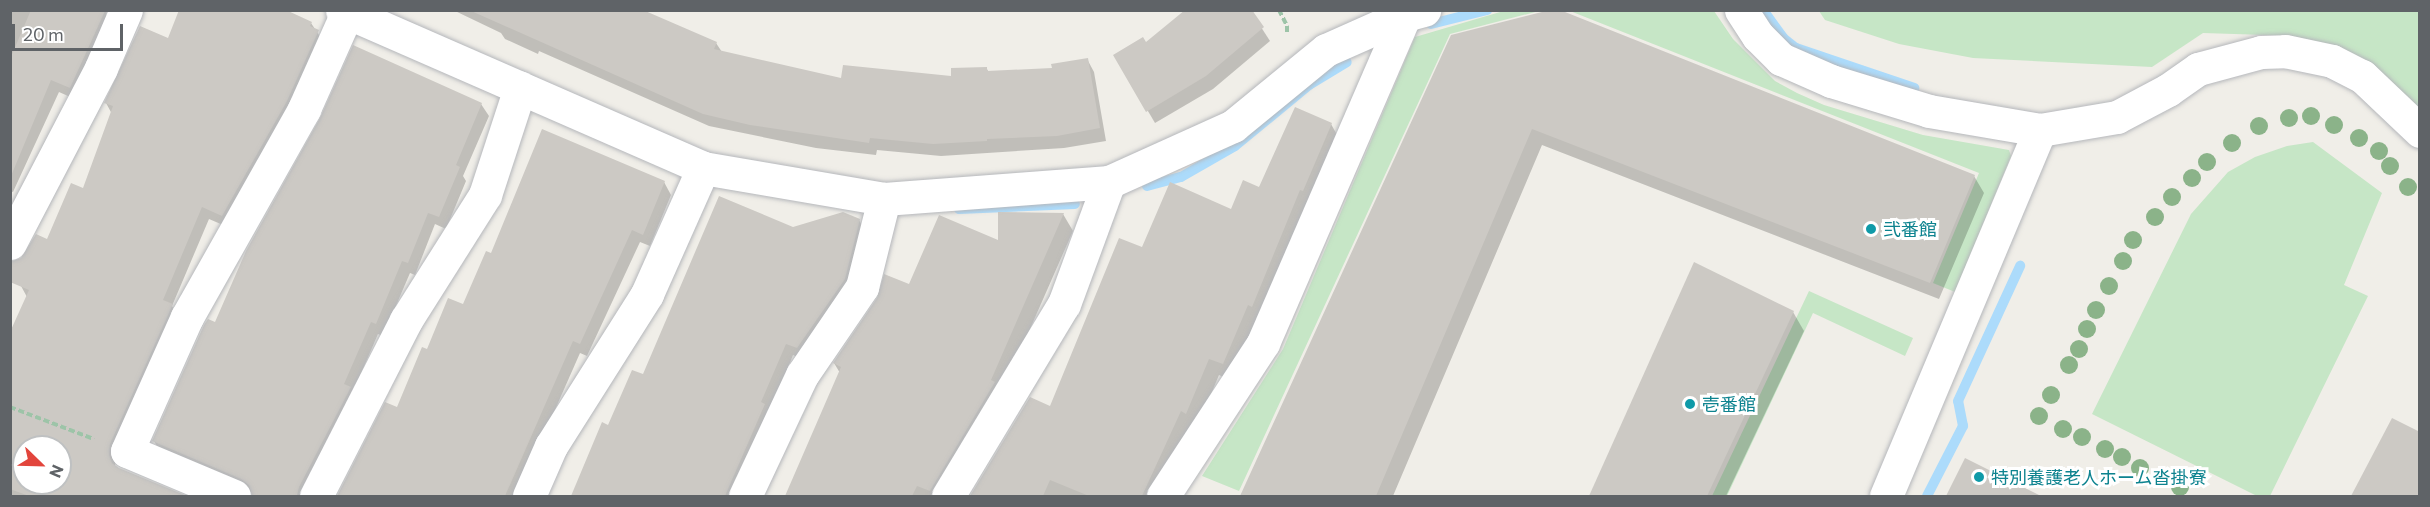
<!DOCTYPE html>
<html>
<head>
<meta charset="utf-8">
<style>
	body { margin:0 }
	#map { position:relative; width:2430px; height:507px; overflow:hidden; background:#f0eee8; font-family:Commissioner,"Noto Sans JP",sans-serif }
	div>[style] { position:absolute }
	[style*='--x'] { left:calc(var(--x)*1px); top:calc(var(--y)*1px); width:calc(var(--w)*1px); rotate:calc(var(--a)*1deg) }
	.green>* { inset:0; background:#c6e6c6 }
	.shadow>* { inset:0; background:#0003 }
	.stream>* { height:10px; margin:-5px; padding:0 5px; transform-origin:5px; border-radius:5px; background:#acdbfb }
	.building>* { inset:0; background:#ccc9c4 }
	.path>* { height:4px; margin-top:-2px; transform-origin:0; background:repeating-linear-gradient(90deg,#9dc4a8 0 6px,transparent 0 9px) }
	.roads { filter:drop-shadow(0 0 2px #b5b7bb) drop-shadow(0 0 2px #b5b7bb) }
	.minor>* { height:33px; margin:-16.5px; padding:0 16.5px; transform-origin:16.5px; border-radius:16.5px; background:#fff }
	.trees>* { width:18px; height:18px; margin:-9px; border-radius:50%; background:#8bb389 }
	.dots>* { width:16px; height:16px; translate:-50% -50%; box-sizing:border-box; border:3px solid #fff; border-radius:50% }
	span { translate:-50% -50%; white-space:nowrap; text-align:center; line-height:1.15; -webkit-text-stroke:6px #fff; paint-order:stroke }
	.culture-label { font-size:18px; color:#0d838f }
	.left { translate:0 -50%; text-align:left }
	.frame { position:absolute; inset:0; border:12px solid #5f6367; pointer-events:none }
	.north { position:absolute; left:12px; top:435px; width:60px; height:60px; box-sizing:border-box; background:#fff; border:2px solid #bfc1c2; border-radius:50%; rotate:113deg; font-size:16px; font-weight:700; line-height:24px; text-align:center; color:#5f6367 }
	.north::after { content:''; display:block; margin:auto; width:21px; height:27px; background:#e2453c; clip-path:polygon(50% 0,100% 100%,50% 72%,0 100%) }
	.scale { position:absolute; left:12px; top:24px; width:111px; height:27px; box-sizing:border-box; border:3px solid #5f6367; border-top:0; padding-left:8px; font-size:18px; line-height:21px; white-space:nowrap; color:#5f6367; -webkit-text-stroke:4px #fff; paint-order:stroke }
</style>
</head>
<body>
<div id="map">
	<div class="green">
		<i style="clip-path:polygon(1507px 10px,1539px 11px,1450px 34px,1239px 491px,1202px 476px,1283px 349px,1415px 37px)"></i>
		<i style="clip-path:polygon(1570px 11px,1714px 11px,1733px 39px,1775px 81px,1797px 93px,1824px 105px,1923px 135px,2009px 150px,2011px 156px,1955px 292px,1933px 283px,1979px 173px)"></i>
		<i style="clip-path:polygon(1819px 11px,2419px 11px,2419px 113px,2346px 50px,2293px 36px,2203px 33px,2152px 67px,1973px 58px,1899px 44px,1825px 20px)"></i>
		<i style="clip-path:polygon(2313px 142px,2382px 193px,2344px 285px,2368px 296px,2270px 496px,2257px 496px,2092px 414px,2191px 214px,2228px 172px,2255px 157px,2287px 146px)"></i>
		<i style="clip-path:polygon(1809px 291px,1913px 338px,1905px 356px,1813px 313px,1727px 496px,1712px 496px)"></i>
	</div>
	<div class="shadow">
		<i style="clip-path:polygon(10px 10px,107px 10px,106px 15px,111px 25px,77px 100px,59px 92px,13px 192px,10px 191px)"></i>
		<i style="clip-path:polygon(453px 10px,641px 10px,716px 43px,722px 52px,842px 79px,953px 77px,987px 69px,989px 73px,1053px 70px,1087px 59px,1094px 72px,1106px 141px,1064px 148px,941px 156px,877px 150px,876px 155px,816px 148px,709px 126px,539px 51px,538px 54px,505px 39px,501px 33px)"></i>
		<i style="clip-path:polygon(1250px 10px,1270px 41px,1213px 89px,1155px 123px,1115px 55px)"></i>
		<i style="clip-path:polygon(evenodd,311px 23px,325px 44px,230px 228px,209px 219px,172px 306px,179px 318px,116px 457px,115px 466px,119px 470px,183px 496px,10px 496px,10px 336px,27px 297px,21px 286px,84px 190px,112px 114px,106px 103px,169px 39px,311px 23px,24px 447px,60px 447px,60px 483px,24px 483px,24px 447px)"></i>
		<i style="clip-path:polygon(1452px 36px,1974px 176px,1984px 193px,1939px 299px,1542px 145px,1393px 496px,1242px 496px)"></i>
		<i style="clip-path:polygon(481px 104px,489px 116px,463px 176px,466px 181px,446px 229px,435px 224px,415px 275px,410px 273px,383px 336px,378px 334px,308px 496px,254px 496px,250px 491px,161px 454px,154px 441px,216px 324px)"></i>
		<i style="clip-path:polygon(1331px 124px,1341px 142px,1232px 381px,1219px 375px,1196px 430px,1161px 496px,971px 496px,1030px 399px,1051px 408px,1143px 249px,1232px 211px)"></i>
		<i style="clip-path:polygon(664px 182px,671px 195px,650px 246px,640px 242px,587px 356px,580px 353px,517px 496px,338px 496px,386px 404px,398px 409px,427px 351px,464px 306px,492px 255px)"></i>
		<i style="clip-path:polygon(1063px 214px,1073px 231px,1001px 395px,946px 496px,786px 496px,840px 373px,834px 363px,910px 286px)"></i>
		<i style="clip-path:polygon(859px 220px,866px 233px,851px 292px,805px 360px,793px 355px,738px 496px,573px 496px,603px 424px,609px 427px,644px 376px,793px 229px)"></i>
		<i style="clip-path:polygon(1694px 264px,1793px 312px,1804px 331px,1726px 496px,1590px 496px)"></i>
		<i style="clip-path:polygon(2393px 420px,2420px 434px,2420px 496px,2353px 496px)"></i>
		<i style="clip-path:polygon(1966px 460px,2037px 496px,1948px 496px)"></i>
	</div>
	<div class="stream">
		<i style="--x:1763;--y:10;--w:34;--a:54"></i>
		<i style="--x:1783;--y:38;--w:16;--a:38"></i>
		<i style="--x:1796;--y:48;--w:125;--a:18.7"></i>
		<i style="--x:1431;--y:24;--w:58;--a:-14"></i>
		<i style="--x:1147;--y:186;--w:35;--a:-15"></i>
		<i style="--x:1181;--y:177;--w:62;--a:-29.9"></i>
		<i style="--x:1235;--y:146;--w:96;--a:-39.5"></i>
		<i style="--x:1309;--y:85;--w:44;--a:-31.2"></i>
		<i style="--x:959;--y:209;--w:116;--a:-2.5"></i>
		<i style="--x:1927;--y:496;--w:79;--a:-62.8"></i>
		<i style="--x:1963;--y:426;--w:25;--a:-101"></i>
		<i style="--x:1958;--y:401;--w:149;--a:-65.3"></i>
	</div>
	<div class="building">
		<i style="clip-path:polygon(31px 10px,105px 11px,70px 88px,51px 80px,11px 176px,10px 59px)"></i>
		<i style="clip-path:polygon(evenodd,179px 10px,286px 10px,312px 22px,310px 26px,319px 30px,287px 101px,222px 216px,202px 207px,163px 300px,173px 304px,110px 444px,109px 454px,112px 463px,119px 468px,187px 496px,29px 496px,10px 489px,10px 332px,29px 290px,10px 282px,10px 262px,21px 258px,36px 234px,47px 239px,71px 183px,83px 188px,113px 106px,104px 103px,140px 26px,168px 38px,179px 10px,24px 447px,60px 447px,60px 483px,24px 483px,24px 447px)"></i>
		<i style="clip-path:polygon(469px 10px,643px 10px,717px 42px,714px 49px,841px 78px,843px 65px,951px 76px,951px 68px,987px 67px,987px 71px,1052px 68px,1051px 64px,1088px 58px,1100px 128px,1057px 136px,987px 139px,987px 141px,933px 144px,870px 138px,869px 143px,750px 125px,703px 114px)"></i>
		<i style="clip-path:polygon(1185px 10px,1252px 10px,1264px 27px,1206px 76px,1146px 112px,1113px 55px,1143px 37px,1146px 42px)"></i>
		<i style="clip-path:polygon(1550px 10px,1560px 10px,1975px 175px,1930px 283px,1532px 129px,1376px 496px,1240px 496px,1451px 35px)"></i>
		<i style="clip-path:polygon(353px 45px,482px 103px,456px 165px,460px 167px,439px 217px,428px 213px,408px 263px,402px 261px,376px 324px,371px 322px,344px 384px,351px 387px,299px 487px,297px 496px,252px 496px,249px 485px,241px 479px,152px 441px,204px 325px,208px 319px,215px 322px,246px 251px,320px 118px)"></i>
		<i style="clip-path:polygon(1295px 107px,1332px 123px,1303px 191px,1300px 190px,1252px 307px,1248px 305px,1223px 364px,1209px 359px,1186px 414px,1181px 411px,1142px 496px,1089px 496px,1050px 480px,1043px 496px,970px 496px,1030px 397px,1050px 406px,1119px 238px,1142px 247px,1170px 182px,1231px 209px,1243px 180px,1259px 187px)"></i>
		<i style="clip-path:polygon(542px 129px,665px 181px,643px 235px,632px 230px,580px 344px,573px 341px,505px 496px,337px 496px,385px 402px,397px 407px,422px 347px,427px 349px,448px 298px,463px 304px,486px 251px,491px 253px)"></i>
		<i style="clip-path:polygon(719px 196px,793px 227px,843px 212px,860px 219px,845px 279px,797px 348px,786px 344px,761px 402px,765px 404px,725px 496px,571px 496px,602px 422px,608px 425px,632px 370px,643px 374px)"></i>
		<i style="clip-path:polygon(998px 212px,1064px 213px,991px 380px,995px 382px,930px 491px,917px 486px,912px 496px,785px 496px,841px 367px,833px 363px,877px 298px,884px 274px,909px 284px,939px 215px,998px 240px)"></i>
		<i style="clip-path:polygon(1694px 262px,1794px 311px,1707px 496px,1589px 496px)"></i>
		<i style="clip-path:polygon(2392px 418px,2420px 432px,2420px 496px,2351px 496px)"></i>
		<i style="clip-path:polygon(1965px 458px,2041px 496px,1946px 496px)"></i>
	</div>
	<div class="path">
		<i style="--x:1279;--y:10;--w:18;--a:63"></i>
		<i style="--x:1287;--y:26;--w:9;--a:90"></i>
		<i style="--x:10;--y:407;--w:90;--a:20.9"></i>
	</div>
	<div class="roads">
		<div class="minor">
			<i style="--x:342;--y:10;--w:394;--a:23.6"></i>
			<i style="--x:703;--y:168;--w:184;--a:9.7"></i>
			<i style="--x:884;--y:199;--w:226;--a:-4.3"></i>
			<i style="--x:1109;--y:182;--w:136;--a:-24.3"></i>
			<i style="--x:1233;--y:126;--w:120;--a:-39.3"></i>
			<i style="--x:1326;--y:50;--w:86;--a:-23.9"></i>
			<i style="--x:1405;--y:15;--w:20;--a:-15"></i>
			<i style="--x:1741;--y:10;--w:31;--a:57"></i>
			<i style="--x:1758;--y:36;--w:33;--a:45"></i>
			<i style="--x:1781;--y:59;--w:55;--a:23.7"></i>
			<i style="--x:1831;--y:81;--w:102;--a:17"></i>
			<i style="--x:1929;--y:111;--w:113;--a:9.7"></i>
			<i style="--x:2040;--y:130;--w:78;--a:-9.6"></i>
			<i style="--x:2117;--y:117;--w:58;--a:-27.9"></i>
			<i style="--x:2168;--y:90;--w:37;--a:-35"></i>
			<i style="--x:2198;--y:69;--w:65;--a:-15.1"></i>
			<i style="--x:2261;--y:52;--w:24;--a:-2"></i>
			<i style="--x:2285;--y:51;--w:48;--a:12"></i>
			<i style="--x:2332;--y:61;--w:34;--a:27"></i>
			<i style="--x:2362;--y:76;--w:80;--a:43.5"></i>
			<i style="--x:10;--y:243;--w:197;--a:-62.5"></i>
			<i style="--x:101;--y:68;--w:63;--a:-66.7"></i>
			<i style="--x:234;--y:496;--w:116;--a:-157.2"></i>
			<i style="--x:127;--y:451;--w:147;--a:-65.9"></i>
			<i style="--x:187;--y:317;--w:239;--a:-60.6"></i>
			<i style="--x:304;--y:109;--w:105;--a:-65.9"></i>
			<i style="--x:316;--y:496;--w:198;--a:-62.9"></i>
			<i style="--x:406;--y:320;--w:148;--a:-57.7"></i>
			<i style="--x:485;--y:195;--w:113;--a:-71.9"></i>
			<i style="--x:529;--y:496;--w:55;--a:-66.3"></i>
			<i style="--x:551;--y:446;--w:180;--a:-57.7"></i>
			<i style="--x:647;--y:294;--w:138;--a:-66"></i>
			<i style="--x:745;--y:496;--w:134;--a:-64.8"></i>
			<i style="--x:802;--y:375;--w:107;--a:-55.7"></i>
			<i style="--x:862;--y:287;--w:91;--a:-76"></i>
			<i style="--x:948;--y:496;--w:224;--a:-58.9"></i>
			<i style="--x:1064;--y:304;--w:130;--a:-69.8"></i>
			<i style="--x:1163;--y:496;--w:183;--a:-56.8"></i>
			<i style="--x:1263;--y:343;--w:357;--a:-66.6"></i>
			<i style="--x:1886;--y:496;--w:397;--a:-67.2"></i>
		</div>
	</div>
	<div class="trees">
		<i style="left:2311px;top:116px"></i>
		<i style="left:2289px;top:118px"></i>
		<i style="left:2334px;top:125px"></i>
		<i style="left:2259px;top:126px"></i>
		<i style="left:2359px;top:138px"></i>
		<i style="left:2232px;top:143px"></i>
		<i style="left:2379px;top:151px"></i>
		<i style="left:2207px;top:162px"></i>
		<i style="left:2390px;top:166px"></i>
		<i style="left:2192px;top:178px"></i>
		<i style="left:2408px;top:187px"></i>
		<i style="left:2172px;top:197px"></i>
		<i style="left:2155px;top:217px"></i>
		<i style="left:2133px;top:240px"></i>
		<i style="left:2123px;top:261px"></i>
		<i style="left:2109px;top:286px"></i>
		<i style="left:2096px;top:310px"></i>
		<i style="left:2087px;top:329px"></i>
		<i style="left:2079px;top:349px"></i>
		<i style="left:2069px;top:365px"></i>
		<i style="left:2051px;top:395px"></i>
		<i style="left:2039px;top:416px"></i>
		<i style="left:2063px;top:429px"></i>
		<i style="left:2082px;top:437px"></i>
		<i style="left:2105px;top:449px"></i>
		<i style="left:2122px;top:457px"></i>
		<i style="left:2140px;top:468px"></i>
		<i style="left:2163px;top:478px"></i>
		<i style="left:2180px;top:487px"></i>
	</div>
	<div class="dots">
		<i style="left:1871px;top:229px;background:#0f9aa8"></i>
		<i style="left:1690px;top:404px;background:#0f9aa8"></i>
		<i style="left:1979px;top:477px;background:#0f9aa8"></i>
	</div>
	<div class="culture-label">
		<span class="left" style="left:1883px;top:229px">弐番館</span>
		<span class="left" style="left:1702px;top:404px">壱番館</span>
		<span class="left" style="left:1991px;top:477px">特別養護老人ホーム沓掛寮</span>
	</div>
	<div class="frame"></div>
	<div class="north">N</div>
	<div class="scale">20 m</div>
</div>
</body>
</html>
